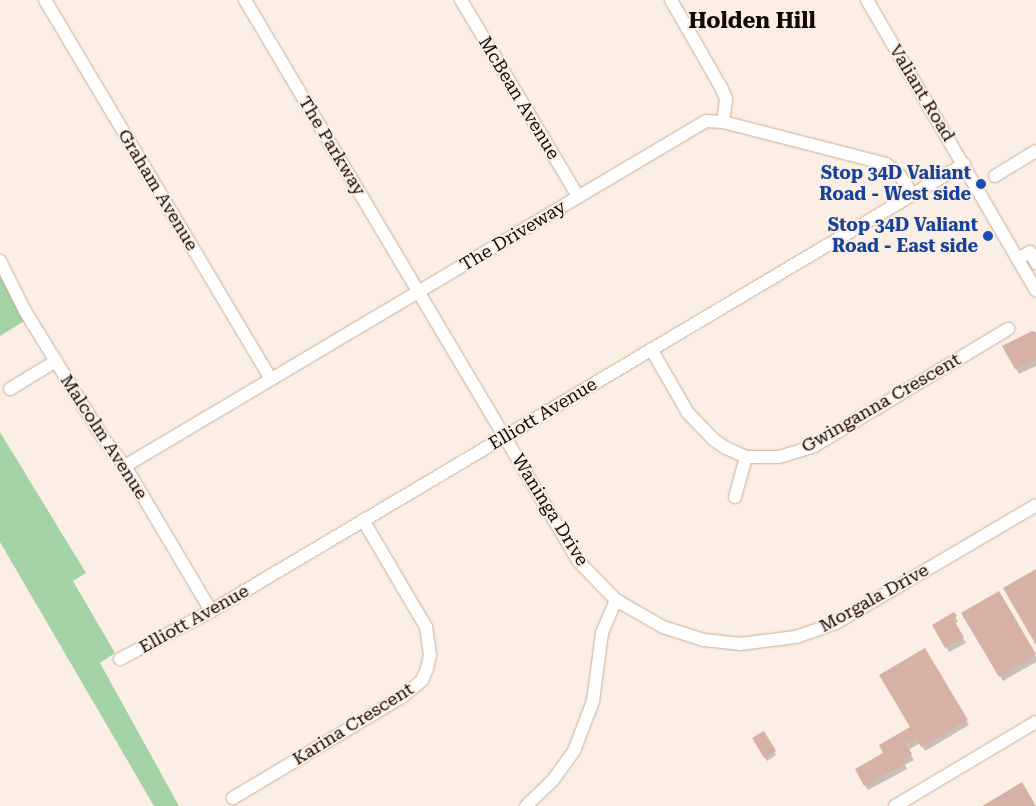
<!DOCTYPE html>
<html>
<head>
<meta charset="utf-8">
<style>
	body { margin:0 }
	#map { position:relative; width:1036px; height:806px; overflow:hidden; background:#fbefe5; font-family:"Roboto Serif",serif }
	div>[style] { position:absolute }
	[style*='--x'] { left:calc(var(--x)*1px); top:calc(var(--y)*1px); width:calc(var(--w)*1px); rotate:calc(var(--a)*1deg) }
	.green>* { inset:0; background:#a4d3a8 }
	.shadow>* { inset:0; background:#0003 }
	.building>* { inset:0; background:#d7b0a6 }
	.roads { filter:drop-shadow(0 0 1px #ccaf97) drop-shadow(0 0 1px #ccaf97) }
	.minor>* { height:12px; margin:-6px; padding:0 6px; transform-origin:6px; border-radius:6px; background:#fff }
	.dots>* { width:14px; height:14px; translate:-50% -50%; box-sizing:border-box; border:2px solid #fbefe5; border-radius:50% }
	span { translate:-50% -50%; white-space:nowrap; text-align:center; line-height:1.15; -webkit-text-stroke:4px #fbefe5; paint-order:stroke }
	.street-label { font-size:18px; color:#130903 }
	.transit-label { font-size:18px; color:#164399; font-weight:700 }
	.right { translate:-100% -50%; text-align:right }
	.district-label { font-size:22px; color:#130903; font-weight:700 }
</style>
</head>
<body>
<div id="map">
	<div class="green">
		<i style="clip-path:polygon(0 273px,24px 321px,0 336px)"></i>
		<i style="clip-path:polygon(0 432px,86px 573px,73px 581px,115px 653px,100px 663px,179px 806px,154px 806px,0 542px)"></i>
	</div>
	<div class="shadow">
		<i style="clip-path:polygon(1036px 333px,1036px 366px,1019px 374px,1004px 347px)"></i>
		<i style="clip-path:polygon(998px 592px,1036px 657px,1036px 662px,1003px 681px,963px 613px)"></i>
		<i style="clip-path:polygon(954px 614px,958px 622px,955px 624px,966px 643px,949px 652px,934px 626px)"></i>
		<i style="clip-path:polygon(924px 650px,969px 725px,925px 751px,920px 743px,908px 750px,914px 760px,905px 765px,907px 769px,868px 790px,856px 770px,885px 753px,911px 728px)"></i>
		<i style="clip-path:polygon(763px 733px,776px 755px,767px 761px,754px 738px)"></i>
	</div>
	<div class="building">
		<i style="clip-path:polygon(1032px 331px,1036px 332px,1036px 359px,1015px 369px,1002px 346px)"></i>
		<i style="clip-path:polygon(1036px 569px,1036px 645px,1003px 588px)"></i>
		<i style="clip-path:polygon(999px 591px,1036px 654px,999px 677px,961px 613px)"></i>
		<i style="clip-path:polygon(954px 612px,957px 616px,953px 619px,964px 637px,945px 648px,932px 625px)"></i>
		<i style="clip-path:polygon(925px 648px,968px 720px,921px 747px,916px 739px,906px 744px,912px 754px,903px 759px,906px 763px,864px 786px,855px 769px,883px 753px,879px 745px,910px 727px,879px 675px)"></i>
		<i style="clip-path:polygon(764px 731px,776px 751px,764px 758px,752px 738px)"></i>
		<i style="clip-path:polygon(1022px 782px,1036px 806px,982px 806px,989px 802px)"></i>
	</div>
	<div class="roads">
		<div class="minor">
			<i style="--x:45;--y:0;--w:441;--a:59.2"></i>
			<i style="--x:245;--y:0;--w:654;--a:59.28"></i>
			<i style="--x:579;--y:562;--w:53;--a:45.8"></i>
			<i style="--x:616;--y:600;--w:36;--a:113"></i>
			<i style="--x:602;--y:633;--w:69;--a:97.5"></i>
			<i style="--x:593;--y:701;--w:53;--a:110.8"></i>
			<i style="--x:574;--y:751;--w:37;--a:126"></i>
			<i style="--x:552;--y:781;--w:36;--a:136"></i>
			<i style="--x:461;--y:0;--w:228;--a:59.2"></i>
			<i style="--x:671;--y:0;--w:103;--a:60.2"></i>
			<i style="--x:722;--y:89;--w:11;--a:68"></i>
			<i style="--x:726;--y:99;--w:23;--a:97"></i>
			<i style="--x:867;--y:0;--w:336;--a:59.8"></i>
			<i style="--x:995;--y:176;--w:48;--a:-31.4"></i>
			<i style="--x:1018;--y:259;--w:14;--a:-30"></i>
			<i style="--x:1030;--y:252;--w:13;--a:61"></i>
			<i style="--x:0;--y:261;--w:56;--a:63.4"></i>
			<i style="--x:25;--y:311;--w:149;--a:58.4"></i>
			<i style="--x:103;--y:438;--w:36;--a:52"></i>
			<i style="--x:125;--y:466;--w:169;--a:59.3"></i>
			<i style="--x:651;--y:349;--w:74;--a:60"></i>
			<i style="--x:688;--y:413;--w:37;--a:46"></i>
			<i style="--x:714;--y:440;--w:14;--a:34"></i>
			<i style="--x:726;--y:448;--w:22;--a:24"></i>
			<i style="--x:746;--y:457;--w:33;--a:0"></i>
			<i style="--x:779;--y:457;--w:37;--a:-17"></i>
			<i style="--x:814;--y:446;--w:227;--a:-31.1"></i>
			<i style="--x:10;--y:389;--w:54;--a:-31.3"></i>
			<i style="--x:125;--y:466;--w:676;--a:-30.7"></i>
			<i style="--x:706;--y:121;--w:17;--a:3"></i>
			<i style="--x:723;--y:122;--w:168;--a:14.4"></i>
			<i style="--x:886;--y:164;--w:16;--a:38"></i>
			<i style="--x:899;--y:174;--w:24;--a:57"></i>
			<i style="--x:735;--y:497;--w:41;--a:-74.6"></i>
			<i style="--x:616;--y:600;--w:54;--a:29.9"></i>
			<i style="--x:663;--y:627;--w:43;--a:17.6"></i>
			<i style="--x:704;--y:640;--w:36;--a:6"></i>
			<i style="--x:740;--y:644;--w:56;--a:-7.1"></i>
			<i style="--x:796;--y:637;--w:42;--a:-19.3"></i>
			<i style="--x:836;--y:623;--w:232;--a:-30.5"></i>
			<i style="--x:120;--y:659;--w:103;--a:-27.8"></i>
			<i style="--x:211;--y:611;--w:876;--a:-30.69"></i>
			<i style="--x:233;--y:798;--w:197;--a:-30.9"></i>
			<i style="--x:402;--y:697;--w:26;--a:-40"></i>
			<i style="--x:422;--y:680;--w:12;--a:-66"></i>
			<i style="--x:427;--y:669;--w:14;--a:-78"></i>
			<i style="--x:430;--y:655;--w:28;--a:-98"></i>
			<i style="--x:426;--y:627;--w:124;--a:-120.5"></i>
			<i style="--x:895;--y:806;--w:164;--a:-30.8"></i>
		</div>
	</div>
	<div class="dots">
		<i style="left:981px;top:184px;background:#1a4fb4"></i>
		<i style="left:988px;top:236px;background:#1a4fb4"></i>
	</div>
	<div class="street-label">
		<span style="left:922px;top:93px;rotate:59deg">Valiant Road</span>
		<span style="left:519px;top:98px;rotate:59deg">McBean Avenue</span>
		<span style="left:332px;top:146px;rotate:59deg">The Parkway</span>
		<span style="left:158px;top:190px;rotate:59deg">Graham Avenue</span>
		<span style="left:513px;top:236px;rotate:-31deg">The Driveway</span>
		<span style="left:881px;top:403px;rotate:-30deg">Gwinganna Crescent</span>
		<span style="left:543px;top:414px;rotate:-31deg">Elliott Avenue</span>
		<span style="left:104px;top:437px;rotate:57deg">Malcolm Avenue</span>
		<span style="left:550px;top:510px;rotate:58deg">Waninga Drive</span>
		<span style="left:874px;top:598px;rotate:-29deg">Morgala Drive</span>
		<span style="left:194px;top:619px;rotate:-29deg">Elliott Avenue</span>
		<span style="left:353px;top:724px;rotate:-32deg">Karina Crescent</span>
	</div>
	<div class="transit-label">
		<span class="right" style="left:971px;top:184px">Stop 34D Valiant<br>Road - West side</span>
		<span class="right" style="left:978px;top:236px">Stop 34D Valiant<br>Road - East side</span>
	</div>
	<div class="district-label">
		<span style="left:752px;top:21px">Holden Hill</span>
	</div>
</div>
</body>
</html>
